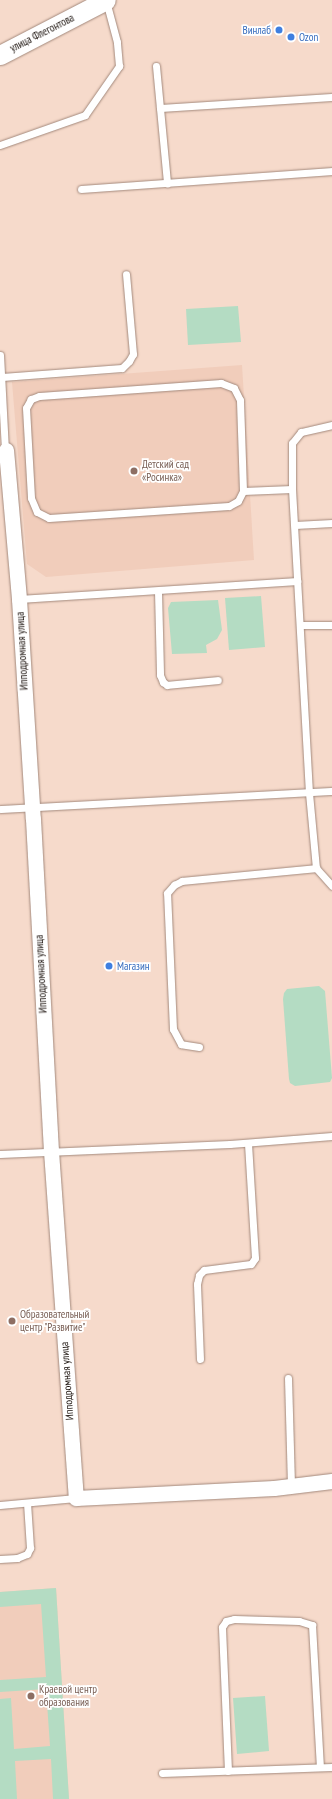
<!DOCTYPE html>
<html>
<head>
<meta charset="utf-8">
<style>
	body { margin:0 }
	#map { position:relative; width:332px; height:1799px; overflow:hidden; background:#f6dacb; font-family:"PT Sans Narrow",sans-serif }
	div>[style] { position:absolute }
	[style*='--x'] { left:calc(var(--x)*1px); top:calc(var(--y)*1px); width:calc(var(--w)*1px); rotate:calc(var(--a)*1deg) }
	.built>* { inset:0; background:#f1cdbb }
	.green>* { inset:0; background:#b4dcc3 }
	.roads { filter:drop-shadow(0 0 1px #a3897c) drop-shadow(0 0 1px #a3897c) }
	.service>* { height:7px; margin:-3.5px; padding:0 3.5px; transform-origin:3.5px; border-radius:3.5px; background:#fff }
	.minor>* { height:15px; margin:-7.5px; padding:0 7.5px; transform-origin:7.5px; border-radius:7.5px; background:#fff }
	.tertiary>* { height:19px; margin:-9.5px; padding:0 9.5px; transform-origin:9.5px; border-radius:9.5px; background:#fff }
	.dots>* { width:11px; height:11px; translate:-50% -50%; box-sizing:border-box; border:2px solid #fff; border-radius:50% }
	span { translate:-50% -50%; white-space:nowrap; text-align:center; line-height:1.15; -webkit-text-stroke:3.5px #fff; paint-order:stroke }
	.shop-label { font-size:11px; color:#366cbe }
	.right { translate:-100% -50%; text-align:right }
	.left { translate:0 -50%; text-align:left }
	.street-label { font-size:11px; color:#19100b }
	.education-label { font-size:11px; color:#785e54 }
</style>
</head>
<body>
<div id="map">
	<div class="built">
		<i style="clip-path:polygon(242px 365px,254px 560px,46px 577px,27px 564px,12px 382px)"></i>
		<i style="clip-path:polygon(56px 1588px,69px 1799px,0 1799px,0 1592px)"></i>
	</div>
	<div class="green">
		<i style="clip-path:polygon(238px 306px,241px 342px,188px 345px,186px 309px)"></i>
		<i style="clip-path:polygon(261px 596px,265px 647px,229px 650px,225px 598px)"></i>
		<i style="clip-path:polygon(218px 600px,222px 630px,217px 639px,206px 645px,207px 653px,172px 654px,168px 608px,171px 602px)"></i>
		<i style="clip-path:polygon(319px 986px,325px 991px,332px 1078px,330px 1082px,295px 1086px,290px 1083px,289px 1079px,283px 999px,284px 993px,287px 989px)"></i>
		<i style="clip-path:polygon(56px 1588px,69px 1799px,53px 1799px,51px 1759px,15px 1761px,17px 1799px,0 1799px,0 1699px,11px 1698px,14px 1749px,50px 1746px,46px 1689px,0 1692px,0 1680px,46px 1677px,41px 1604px,0 1607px,0 1592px)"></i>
		<i style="clip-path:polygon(265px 1696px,269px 1751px,237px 1754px,233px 1698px)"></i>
	</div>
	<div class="roads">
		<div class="service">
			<i style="--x:156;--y:66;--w:118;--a:84.6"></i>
			<i style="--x:160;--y:108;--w:172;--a:-3.7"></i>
			<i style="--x:0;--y:145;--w:90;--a:-19.4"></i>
			<i style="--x:85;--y:115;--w:60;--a:-55.2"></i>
			<i style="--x:119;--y:66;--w:24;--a:-95"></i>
			<i style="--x:117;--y:42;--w:42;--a:-105"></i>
			<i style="--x:81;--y:189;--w:252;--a:-4.1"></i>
			<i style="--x:0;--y:355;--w:95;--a:87"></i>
			<i style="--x:2;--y:377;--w:120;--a:-4.3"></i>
			<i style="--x:122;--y:368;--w:10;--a:-45"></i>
			<i style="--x:129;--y:361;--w:8;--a:-60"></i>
			<i style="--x:133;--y:354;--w:80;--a:-95"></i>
			<i style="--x:332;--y:425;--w:32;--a:167"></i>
			<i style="--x:301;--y:432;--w:14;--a:129"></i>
			<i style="--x:292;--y:443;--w:46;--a:90"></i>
			<i style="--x:292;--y:489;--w:304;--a:86.8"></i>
			<i style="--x:309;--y:793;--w:75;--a:84.7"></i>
			<i style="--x:316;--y:868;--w:24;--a:48"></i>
			<i style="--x:243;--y:491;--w:91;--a:-91.9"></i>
			<i style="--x:240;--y:400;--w:13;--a:-117"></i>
			<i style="--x:234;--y:388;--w:14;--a:-159"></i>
			<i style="--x:221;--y:383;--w:182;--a:175.9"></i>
			<i style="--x:39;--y:396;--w:9;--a:159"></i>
			<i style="--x:31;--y:399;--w:10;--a:119"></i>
			<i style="--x:26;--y:408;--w:90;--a:86.8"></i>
			<i style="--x:31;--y:498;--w:15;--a:67"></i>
			<i style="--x:37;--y:512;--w:13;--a:27"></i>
			<i style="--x:49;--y:518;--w:180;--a:-3.8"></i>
			<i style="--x:229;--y:506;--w:10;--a:-29"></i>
			<i style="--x:238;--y:501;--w:11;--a:-63"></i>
			<i style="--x:243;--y:491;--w:49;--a:-2.3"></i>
			<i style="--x:295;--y:525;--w:37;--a:-3"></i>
			<i style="--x:158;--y:591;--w:84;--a:88.6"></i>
			<i style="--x:160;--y:675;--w:8;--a:67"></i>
			<i style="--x:163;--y:682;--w:5;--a:37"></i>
			<i style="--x:167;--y:685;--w:51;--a:-5.6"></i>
			<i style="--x:19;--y:599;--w:279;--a:-3.7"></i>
			<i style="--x:300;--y:625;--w:32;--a:0"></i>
			<i style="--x:0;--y:809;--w:332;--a:-3.1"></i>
			<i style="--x:199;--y:1047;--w:18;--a:-171"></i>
			<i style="--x:181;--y:1044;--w:17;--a:-118"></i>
			<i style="--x:173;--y:1029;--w:136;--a:-92.5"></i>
			<i style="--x:167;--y:893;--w:11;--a:-49"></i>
			<i style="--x:174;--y:885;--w:9;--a:-27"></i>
			<i style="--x:182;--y:881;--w:135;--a:-5.5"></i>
			<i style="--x:0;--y:1154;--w:230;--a:-2.5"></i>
			<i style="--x:230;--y:1144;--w:102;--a:-4.5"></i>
			<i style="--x:200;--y:1359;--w:75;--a:-92.3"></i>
			<i style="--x:197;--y:1284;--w:9;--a:-77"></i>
			<i style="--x:199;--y:1275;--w:7;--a:-45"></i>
			<i style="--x:204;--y:1270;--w:47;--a:-7.3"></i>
			<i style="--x:251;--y:1264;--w:7;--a:-56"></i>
			<i style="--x:255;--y:1258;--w:115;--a:-93.5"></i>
			<i style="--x:288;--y:1378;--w:108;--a:88.4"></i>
			<i style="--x:0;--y:1505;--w:76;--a:-5.3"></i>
			<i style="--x:0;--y:1559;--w:17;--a:-3"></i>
			<i style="--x:17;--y:1558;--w:11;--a:-22"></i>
			<i style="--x:27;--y:1554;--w:7;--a:-63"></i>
			<i style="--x:30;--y:1548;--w:45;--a:-93.8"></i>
			<i style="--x:228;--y:1771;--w:144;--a:-92.4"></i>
			<i style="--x:222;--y:1627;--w:7;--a:-56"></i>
			<i style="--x:226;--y:1621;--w:8;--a:-14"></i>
			<i style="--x:234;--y:1619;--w:65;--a:1.8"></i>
			<i style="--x:299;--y:1621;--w:14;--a:17"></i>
			<i style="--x:312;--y:1625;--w:142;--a:86.8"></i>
			<i style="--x:162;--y:1773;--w:170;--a:-2"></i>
		</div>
		<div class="minor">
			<i style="--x:6;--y:450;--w:150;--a:85"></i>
			<i style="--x:19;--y:599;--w:220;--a:86.4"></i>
			<i style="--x:33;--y:819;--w:332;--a:86.9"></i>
			<i style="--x:51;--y:1151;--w:348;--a:85.9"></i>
			<i style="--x:76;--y:1498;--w:198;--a:-2.9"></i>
			<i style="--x:274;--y:1488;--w:58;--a:-6.9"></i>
		</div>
		<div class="tertiary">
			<i style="--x:0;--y:55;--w:119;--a:-27.4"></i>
		</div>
	</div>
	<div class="dots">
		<i style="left:279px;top:30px;background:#3f7fe0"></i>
		<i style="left:291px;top:37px;background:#3f7fe0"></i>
		<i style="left:134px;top:471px;background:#8d6e63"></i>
		<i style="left:109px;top:966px;background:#3f7fe0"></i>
		<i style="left:12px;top:1321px;background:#8d6e63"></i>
		<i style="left:31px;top:1696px;background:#8d6e63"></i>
	</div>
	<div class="shop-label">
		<span class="right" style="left:271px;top:30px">Винлаб</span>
		<span class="left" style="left:299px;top:37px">Ozon</span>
		<span class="left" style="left:117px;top:966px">Магазин</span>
	</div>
	<div class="street-label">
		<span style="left:42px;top:33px;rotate:-27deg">улица Флегонтова</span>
		<span style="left:22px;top:651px;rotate:-93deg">Ипподромная улица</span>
		<span style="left:41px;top:974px;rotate:-93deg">Ипподромная улица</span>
		<span style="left:67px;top:1381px;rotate:-94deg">Ипподромная улица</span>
	</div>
	<div class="education-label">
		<span class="left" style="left:142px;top:471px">Детский сад<br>«Росинка»</span>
		<span class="left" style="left:20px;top:1321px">Образовательный<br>центр "Развитие"</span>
		<span class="left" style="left:39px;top:1696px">Краевой центр<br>образования</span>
	</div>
</div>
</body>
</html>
